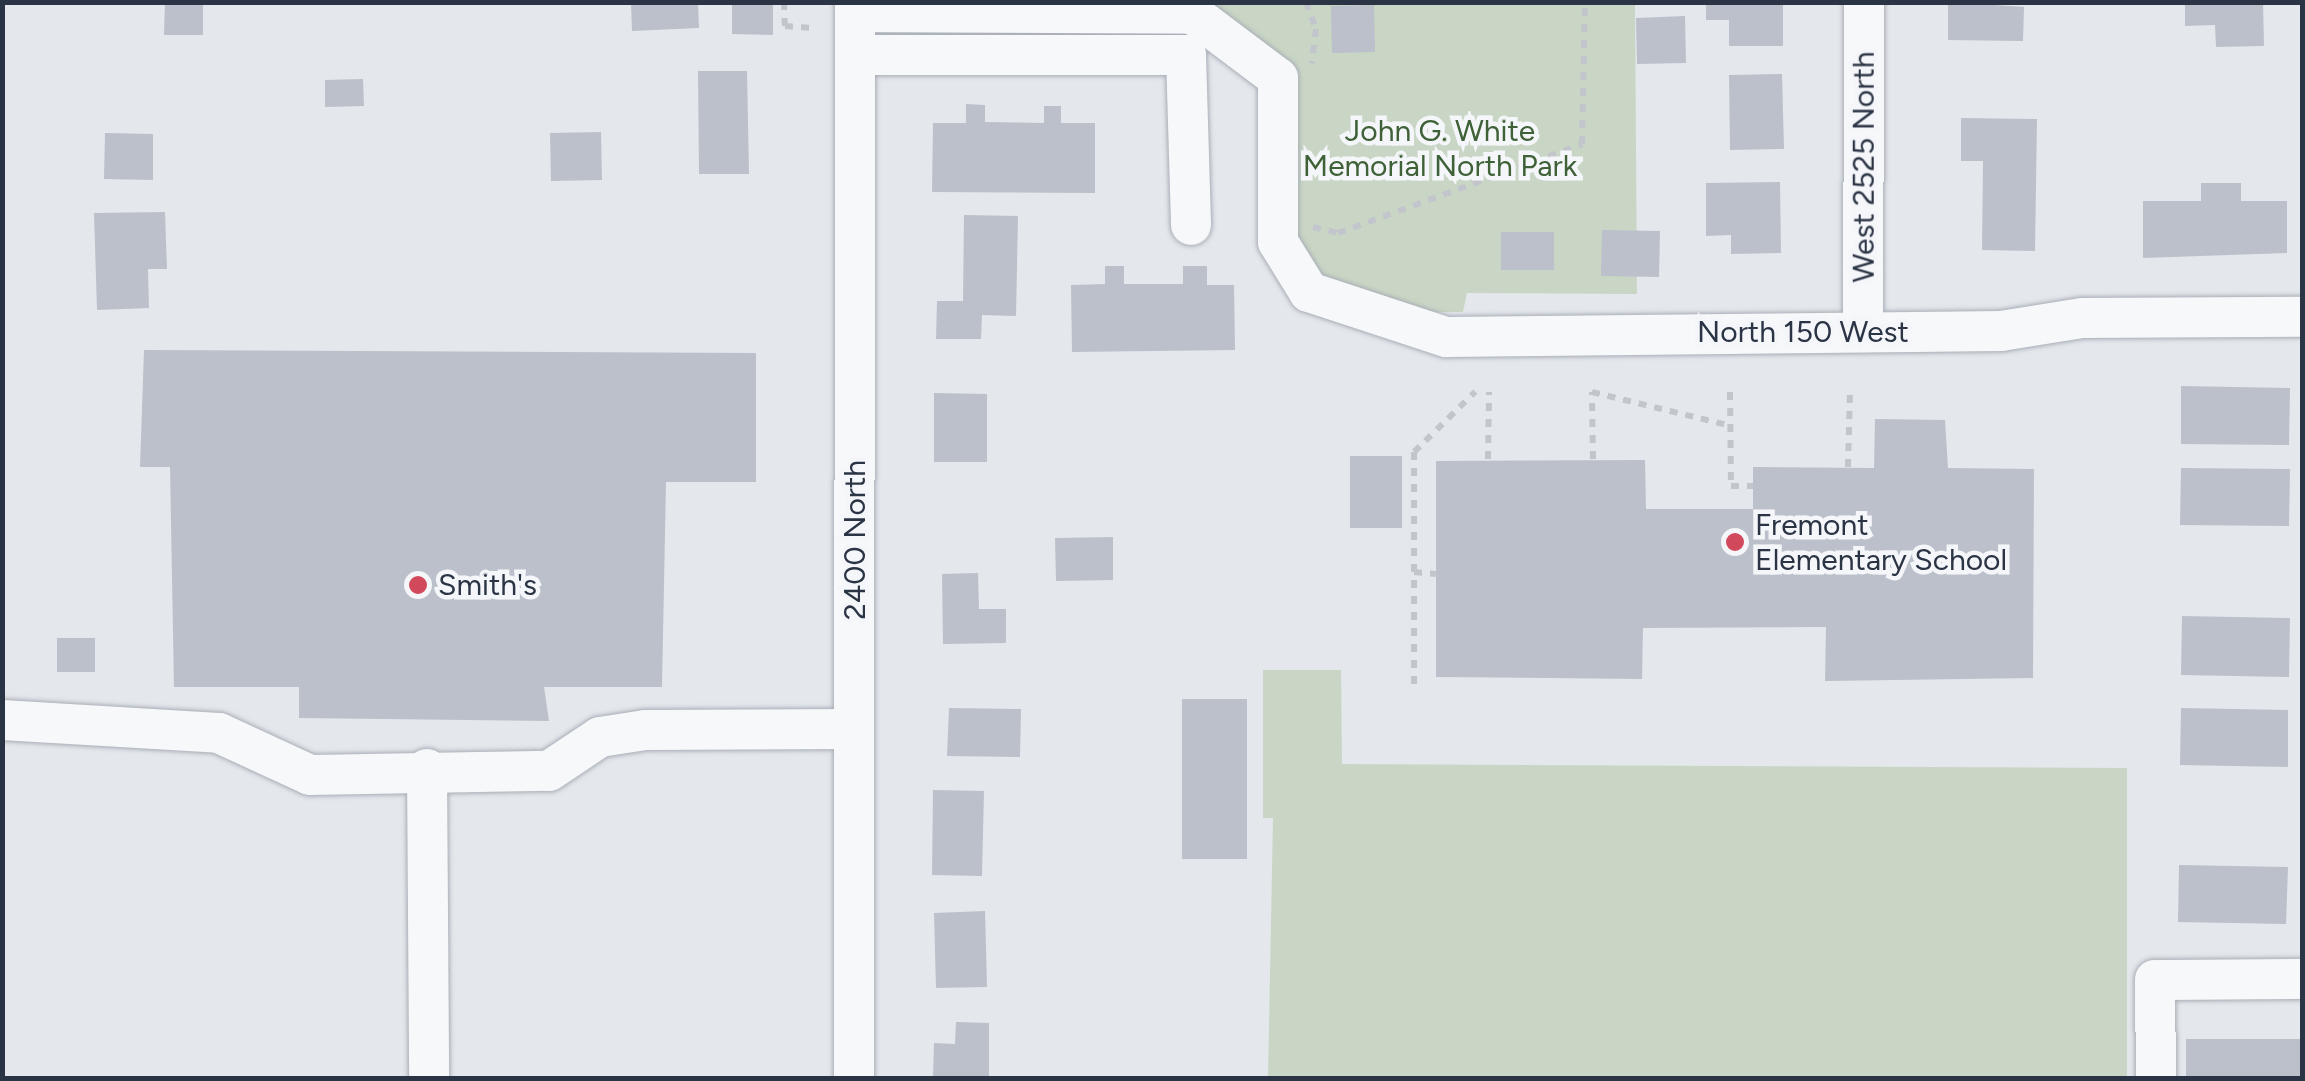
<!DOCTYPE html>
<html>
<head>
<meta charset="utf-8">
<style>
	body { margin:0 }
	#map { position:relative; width:2305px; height:1081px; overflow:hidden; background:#e4e7ec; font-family:Figtree,sans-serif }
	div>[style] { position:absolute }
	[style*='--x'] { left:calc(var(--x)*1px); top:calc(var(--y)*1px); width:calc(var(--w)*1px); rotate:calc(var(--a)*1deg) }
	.green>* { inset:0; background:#c9d6c5 }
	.building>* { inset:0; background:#bbc0ca }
	.path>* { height:6px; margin-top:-3px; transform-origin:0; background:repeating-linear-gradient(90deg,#c2c5cb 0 8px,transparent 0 16px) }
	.roads { filter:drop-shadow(0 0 2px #a9aeb7) drop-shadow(0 0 2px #a9aeb7) }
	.minor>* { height:40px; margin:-20px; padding:0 20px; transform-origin:20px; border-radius:20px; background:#f7f8fa }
	.dots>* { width:28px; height:28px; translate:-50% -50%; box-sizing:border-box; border:5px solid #f4f6f9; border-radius:50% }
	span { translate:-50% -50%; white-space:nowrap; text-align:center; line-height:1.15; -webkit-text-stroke:9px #f4f6f9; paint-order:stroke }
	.park-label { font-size:30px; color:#3f6138 }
	.street-label { font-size:30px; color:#2b3445 }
	.poi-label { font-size:30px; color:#2b3445 }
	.left { translate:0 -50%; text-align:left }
	.frame { position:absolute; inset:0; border:5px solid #2b3445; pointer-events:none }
</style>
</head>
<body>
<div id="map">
	<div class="green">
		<i style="clip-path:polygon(1207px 3px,1635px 3px,1637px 294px,1467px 293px,1463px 312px,1387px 312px,1323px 285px,1296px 236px,1289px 69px)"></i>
		<i style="clip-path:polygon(1263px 670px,1341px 670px,1342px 764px,2127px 768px,2127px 1078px,1268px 1078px,1273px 818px,1263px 818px)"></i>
	</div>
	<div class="building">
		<i style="clip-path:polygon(165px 2px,203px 2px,203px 35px,164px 35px)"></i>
		<i style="clip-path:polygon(631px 2px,698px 2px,699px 28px,632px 31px)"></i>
		<i style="clip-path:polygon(732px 2px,773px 2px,773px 35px,732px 34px)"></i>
		<i style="clip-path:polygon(1706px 2px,1783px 2px,1783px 46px,1729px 46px,1729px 20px,1706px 20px)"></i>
		<i style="clip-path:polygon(1948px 2px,2024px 7px,2023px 41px,1948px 40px)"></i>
		<i style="clip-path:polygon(2185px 2px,2263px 2px,2264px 46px,2216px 47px,2215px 25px,2185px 26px)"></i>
		<i style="clip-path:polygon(1374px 5px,1375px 52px,1332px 53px,1331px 6px)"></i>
		<i style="clip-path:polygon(1685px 16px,1686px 63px,1637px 64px,1636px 18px)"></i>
		<i style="clip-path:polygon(698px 71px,747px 71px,749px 174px,699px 174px)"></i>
		<i style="clip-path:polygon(1782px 74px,1784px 149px,1730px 150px,1729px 75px)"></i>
		<i style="clip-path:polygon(363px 79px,364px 106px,325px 107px,325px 80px)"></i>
		<i style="clip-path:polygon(966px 104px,985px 105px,985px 122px,1044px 123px,1044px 106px,1061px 106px,1061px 123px,1095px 123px,1095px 193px,932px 192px,933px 123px,966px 123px)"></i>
		<i style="clip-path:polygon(1961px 118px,2037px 119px,2035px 251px,1982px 250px,1983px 161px,1961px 161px)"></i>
		<i style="clip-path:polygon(601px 132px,602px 180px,551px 181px,550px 133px)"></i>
		<i style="clip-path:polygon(105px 133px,153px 134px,153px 180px,104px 179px)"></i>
		<i style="clip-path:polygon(1780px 182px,1781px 253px,1731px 254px,1731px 235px,1706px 236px,1706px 183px)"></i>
		<i style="clip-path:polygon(2201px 183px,2241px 183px,2241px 201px,2287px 201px,2287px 253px,2143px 258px,2143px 201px,2201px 201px)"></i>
		<i style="clip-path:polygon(165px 212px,167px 269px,148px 269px,149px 308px,97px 310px,94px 213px)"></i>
		<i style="clip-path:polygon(964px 215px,1018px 216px,1016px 316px,982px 315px,981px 339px,936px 339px,937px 301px,963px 301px)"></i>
		<i style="clip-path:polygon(1602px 230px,1660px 231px,1659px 277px,1601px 276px)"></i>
		<i style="clip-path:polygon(1501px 232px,1554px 232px,1554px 270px,1501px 270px)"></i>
		<i style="clip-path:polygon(1105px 266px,1124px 266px,1124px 284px,1183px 284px,1183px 266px,1207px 266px,1207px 285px,1234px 285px,1235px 350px,1072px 352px,1071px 285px,1105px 284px)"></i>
		<i style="clip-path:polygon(144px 350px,756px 353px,756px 482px,666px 482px,662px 687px,544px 687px,549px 721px,299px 718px,299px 687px,174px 687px,170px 467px,140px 467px)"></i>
		<i style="clip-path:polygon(2181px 386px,2290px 388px,2289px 445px,2181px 444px)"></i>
		<i style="clip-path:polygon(934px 393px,987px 394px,987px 462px,934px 462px)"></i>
		<i style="clip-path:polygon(1875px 419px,1945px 420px,1948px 468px,2034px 469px,2033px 678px,1825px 681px,1826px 627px,1643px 628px,1642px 679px,1436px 677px,1436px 461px,1645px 460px,1646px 509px,1753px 509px,1753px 467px,1874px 468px)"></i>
		<i style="clip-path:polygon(1350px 456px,1402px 456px,1402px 528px,1350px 528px)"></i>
		<i style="clip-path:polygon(2181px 468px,2290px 469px,2289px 526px,2180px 525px)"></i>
		<i style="clip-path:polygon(1113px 537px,1113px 580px,1056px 581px,1055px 538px)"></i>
		<i style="clip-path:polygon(978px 573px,979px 609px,1006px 609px,1006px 643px,943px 644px,942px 574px)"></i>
		<i style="clip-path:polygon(2182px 616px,2290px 618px,2289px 677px,2181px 675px)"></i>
		<i style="clip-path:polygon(57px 638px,95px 638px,95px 672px,57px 672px)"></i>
		<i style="clip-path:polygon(1182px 699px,1247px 699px,1247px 859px,1182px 859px)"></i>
		<i style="clip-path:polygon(949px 708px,1021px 709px,1020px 757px,947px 756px)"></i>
		<i style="clip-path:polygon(2181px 708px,2288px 710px,2288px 767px,2180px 765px)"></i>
		<i style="clip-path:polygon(933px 790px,984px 791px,982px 876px,932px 875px)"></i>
		<i style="clip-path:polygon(2179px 865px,2288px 867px,2286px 924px,2178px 922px)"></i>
		<i style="clip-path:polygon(985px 911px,987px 987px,936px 988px,934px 913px)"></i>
		<i style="clip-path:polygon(956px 1022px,989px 1023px,989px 1078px,933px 1078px,934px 1043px,955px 1044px)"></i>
		<i style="clip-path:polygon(2186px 1039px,2302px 1039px,2302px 1078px,2186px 1078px)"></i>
	</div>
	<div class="path">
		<i style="--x:784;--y:2;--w:24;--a:88"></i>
		<i style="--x:785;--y:26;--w:31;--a:4"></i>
		<i style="--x:1306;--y:2;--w:29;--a:70"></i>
		<i style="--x:1316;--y:29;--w:35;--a:97"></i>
		<i style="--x:1313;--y:227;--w:26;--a:13"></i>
		<i style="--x:1338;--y:233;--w:260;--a:-20"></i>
		<i style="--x:1582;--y:144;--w:142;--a:-88.8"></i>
		<i style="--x:1730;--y:392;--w:94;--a:89.4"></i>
		<i style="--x:1731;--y:486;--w:22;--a:0"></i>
		<i style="--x:1488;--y:459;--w:67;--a:-89.1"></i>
		<i style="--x:1593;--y:459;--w:67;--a:-90.9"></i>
		<i style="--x:1592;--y:392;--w:143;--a:13.7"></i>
		<i style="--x:1848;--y:467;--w:75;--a:-88.5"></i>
		<i style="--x:1414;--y:572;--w:22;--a:5"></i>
		<i style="--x:1414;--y:684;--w:232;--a:-90"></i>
		<i style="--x:1414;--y:452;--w:86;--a:-44.5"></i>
	</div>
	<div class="roads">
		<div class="minor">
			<i style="--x:856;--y:12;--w:337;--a:0.3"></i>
			<i style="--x:1193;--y:14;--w:106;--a:37"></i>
			<i style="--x:1278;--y:78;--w:164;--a:90"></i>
			<i style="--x:1278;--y:242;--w:59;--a:58.2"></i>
			<i style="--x:1309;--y:292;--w:144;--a:18.2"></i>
			<i style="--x:1446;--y:337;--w:555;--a:-0.62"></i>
			<i style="--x:2001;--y:331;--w:82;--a:-9.1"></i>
			<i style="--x:2082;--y:318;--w:220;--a:-0.3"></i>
			<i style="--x:856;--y:55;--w:330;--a:0"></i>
			<i style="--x:1186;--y:55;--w:170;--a:88.3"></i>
			<i style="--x:1863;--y:331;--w:329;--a:-89.8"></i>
			<i style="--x:2;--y:720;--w:217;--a:3.4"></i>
			<i style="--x:219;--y:733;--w:100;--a:24.8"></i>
			<i style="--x:310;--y:775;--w:239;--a:-1"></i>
			<i style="--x:549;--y:771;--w:61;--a:-33.7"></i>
			<i style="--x:600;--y:737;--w:46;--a:-8.8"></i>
			<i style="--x:645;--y:730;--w:209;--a:-0.3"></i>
			<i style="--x:427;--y:769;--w:309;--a:89.6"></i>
			<i style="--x:854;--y:1078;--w:1076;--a:-89.95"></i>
			<i style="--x:2156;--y:1078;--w:98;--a:-90.6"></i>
			<i style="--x:2155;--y:980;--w:147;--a:-0.4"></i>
		</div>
	</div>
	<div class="dots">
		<i style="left:1735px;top:542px;background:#d1495b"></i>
		<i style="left:418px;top:585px;background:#d1495b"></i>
	</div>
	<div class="park-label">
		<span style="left:1440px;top:148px">John G. White<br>Memorial North Park</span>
	</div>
	<div class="street-label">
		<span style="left:1864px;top:167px;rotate:-90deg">West 2525 North</span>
		<span style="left:1803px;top:332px">North 150 West</span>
		<span style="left:855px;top:540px;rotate:-90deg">2400 North</span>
	</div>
	<div class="poi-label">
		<span class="left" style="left:1755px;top:542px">Fremont<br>Elementary School</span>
		<span class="left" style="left:438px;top:585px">Smith's</span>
	</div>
	<div class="frame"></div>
</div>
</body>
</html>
